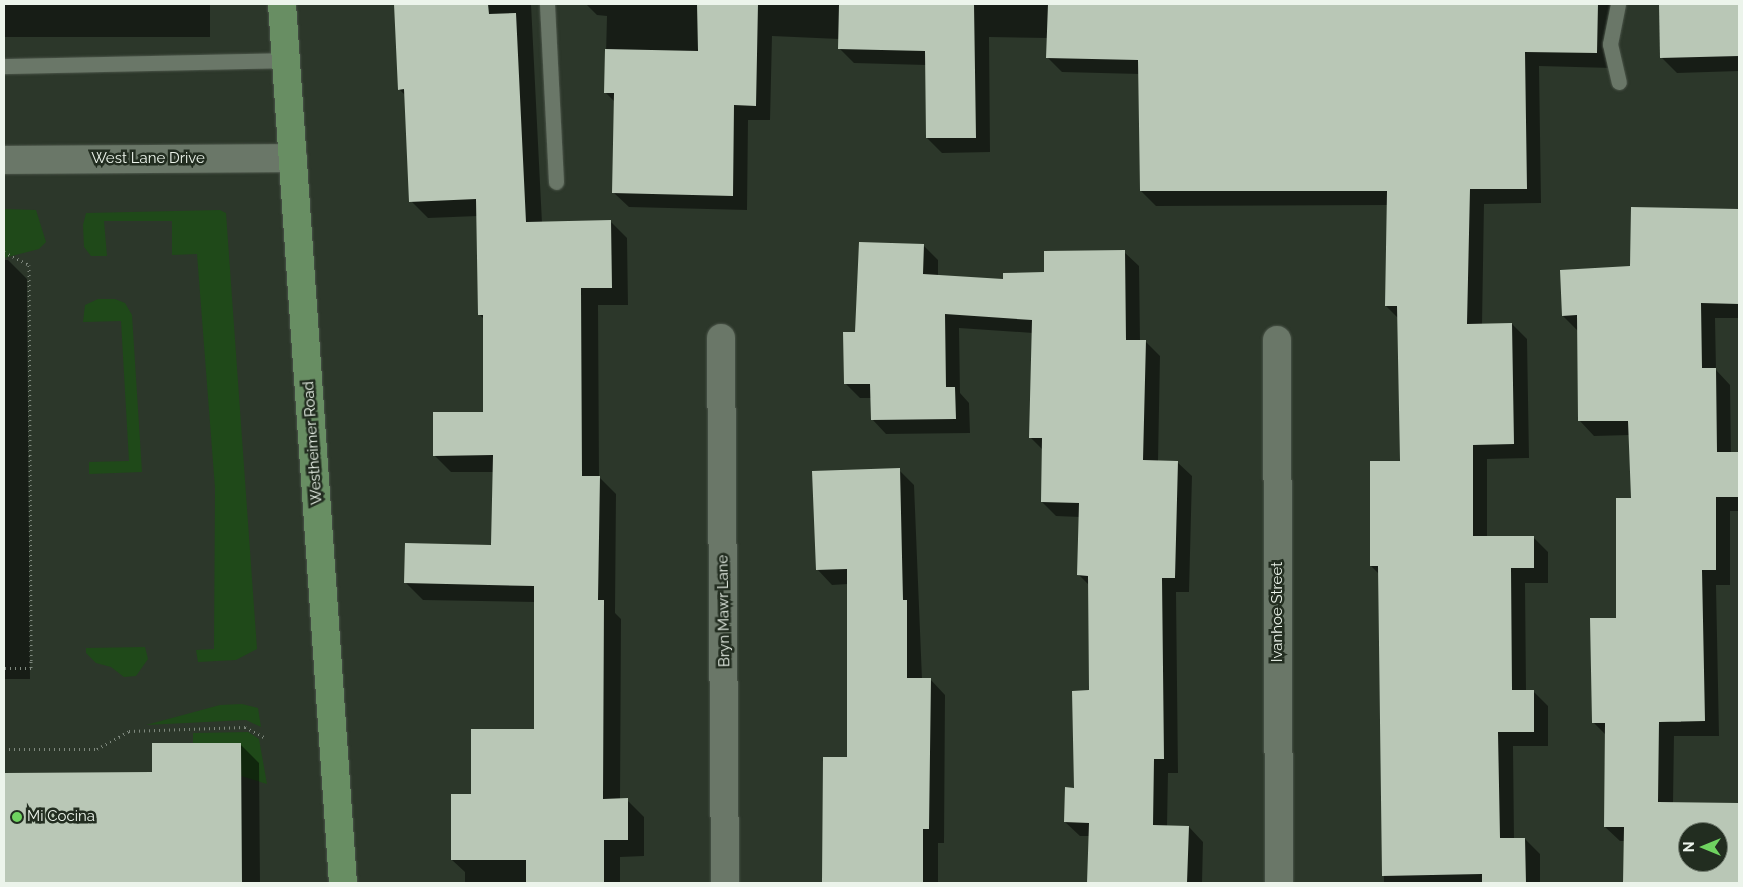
<!DOCTYPE html>
<html>
<head>
<meta charset="utf-8">
<style>
	body { margin:0 }
	#map { position:relative; width:1743px; height:887px; overflow:hidden; background:#2c372a; font-family:Raleway,sans-serif }
	div>[style] { position:absolute }
	[style*='--x'] { left:calc(var(--x)*1px); top:calc(var(--y)*1px); width:calc(var(--w)*1px); rotate:calc(var(--a)*1deg) }
	.green>* { inset:0; background:#1f4919 }
	.shadow>* { inset:0; background:#0007 }
	.building>* { inset:0; background:#b9c7b6 }
	.path>* { height:3px; margin-top:-1.5px; transform-origin:0; background:repeating-linear-gradient(90deg,#7e887d 0 1px,transparent 0 5px) }
	.roads { filter:drop-shadow(0 0 1px #4c564a) drop-shadow(0 0 1px #4c564a) }
	.service>* { height:15px; margin:-7.5px; padding:0 7.5px; transform-origin:7.5px; border-radius:7.5px; background:#6a7768 }
	.minor>* { height:28px; margin:-14px; padding:0 14px; transform-origin:14px; border-radius:14px; background:#6a7768 }
	.primary>* { height:28px; margin:-14px; padding:0 14px; transform-origin:14px; border-radius:14px; background:#688e63 }
	.dots>* { width:14px; height:14px; translate:-50% -50%; box-sizing:border-box; border:2px solid #222d20; border-radius:50% }
	span { translate:-50% -50%; white-space:nowrap; text-align:center; line-height:1.15; -webkit-text-stroke:5px #222d20; paint-order:stroke }
	.street-label { font-size:15px; color:#ecf4eb }
	.poi-label { font-size:15px; color:#ecf4eb }
	.left { translate:0 -50%; text-align:left }
	.frame { position:absolute; inset:0; border:5px solid #ecf4eb; pointer-events:none }
	.north { position:absolute; left:1678px; top:822px; width:50px; height:50px; box-sizing:border-box; background:#222d20; border:1px solid #737d71; border-radius:50%; rotate:270deg; font-size:14px; font-weight:700; line-height:20px; text-align:center; color:#ecf4eb }
	.north::after { content:''; display:block; margin:auto; width:18px; height:22px; background:#6fd360; clip-path:polygon(50% 0,100% 100%,50% 72%,0 100%) }
</style>
</head>
<body>
<div id="map">
	<div class="green">
		<i style="clip-path:polygon(4px 209px,36px 210px,46px 242px,39px 249px,4px 258px)"></i>
		<i style="clip-path:polygon(220px 210px,226px 213px,257px 649px,236px 660px,198px 662px,196px 650px,214px 649px,215px 488px,197px 254px,172px 255px,172px 221px,104px 221px,107px 256px,91px 256px,84px 247px,83px 225px,86px 213px)"></i>
		<i style="clip-path:polygon(98px 299px,115px 299px,125px 303px,132px 315px,142px 472px,89px 474px,89px 462px,129px 461px,121px 321px,83px 322px,85px 305px)"></i>
		<i style="clip-path:polygon(145px 647px,148px 659px,136px 676px,124px 677px,111px 667px,96px 663px,86px 653px,86px 648px)"></i>
		<i style="clip-path:polygon(242px 704px,258px 708px,261px 727px,246px 720px,146px 725px,220px 705px)"></i>
		<i style="clip-path:polygon(248px 732px,259px 739px,267px 784px,241px 776px,240px 743px,193px 743px,193px 733px)"></i>
	</div>
	<div class="shadow">
		<i style="clip-path:polygon(4px 4px,210px 4px,210px 37px,4px 37px)"></i>
		<i style="clip-path:polygon(396px 4px,531px 4px,542px 223px,610px 221px,627px 238px,628px 305px,598px 305px,599px 477px,616px 494px,615px 613px,621px 619px,620px 800px,627px 800px,644px 817px,644px 856px,620px 857px,620px 883px,465px 883px,465px 872px,452px 860px,472px 795px,535px 730px,535px 602px,423px 600px,406px 583px,493px 546px,494px 472px,451px 472px,434px 455px,485px 413px,485px 320px,479px 314px,478px 216px,428px 218px,411px 201px,406px 96px,399px 89px)"></i>
		<i style="clip-path:polygon(586px 4px,1613px 4px,1612px 68px,1539px 66px,1541px 203px,1484px 204px,1482px 325px,1512px 324px,1527px 339px,1529px 458px,1487px 459px,1487px 537px,1533px 537px,1548px 552px,1548px 583px,1525px 583px,1526px 691px,1533px 691px,1548px 706px,1548px 746px,1513px 746px,1514px 839px,1525px 839px,1540px 854px,1540px 883px,1384px 883px,1379px 574px,1371px 566px,1401px 462px,1398px 318px,1386px 306px,1388px 205px,1156px 206px,1141px 191px,1140px 74px,1062px 72px,1047px 57px,1048px 38px,989px 37px,990px 152px,942px 153px,927px 138px,926px 65px,854px 63px,839px 48px,839px 39px,772px 36px,770px 120px,748px 120px,747px 210px,629px 207px,614px 193px,615px 102px,605px 92px,607px 16px,597px 15px)"></i>
		<i style="clip-path:polygon(1660px 4px,1739px 4px,1739px 71px,1677px 73px,1662px 58px)"></i>
		<i style="clip-path:polygon(evenodd,1633px 208px,1739px 211px,1739px 318px,1715px 318px,1716px 370px,1730px 385px,1731px 454px,1739px 454px,1739px 511px,1730px 511px,1730px 585px,1716px 585px,1719px 736px,1674px 736px,1673px 804px,1739px 805px,1739px 883px,1625px 883px,1625px 841px,1620px 841px,1605px 827px,1606px 735px,1593px 722px,1617px 619px,1632px 499px,1630px 435px,1594px 436px,1580px 421px,1578px 331px,1563px 316px,1631px 268px,1633px 208px,1688px 832px,1718px 832px,1718px 862px,1688px 862px,1688px 832px)"></i>
		<i style="clip-path:polygon(924px 246px,938px 260px,938px 276px,1004px 280px,1045px 274px,1124px 252px,1139px 266px,1140px 341px,1146px 342px,1160px 356px,1158px 461px,1177px 462px,1192px 476px,1189px 592px,1176px 592px,1178px 773px,1168px 773px,1167px 827px,1189px 827px,1203px 842px,1202px 883px,1090px 883px,1090px 836px,1080px 836px,1065px 822px,1075px 789px,1090px 691px,1089px 585px,1079px 575px,1080px 517px,1056px 516px,1042px 502px,1043px 450px,1031px 438px,1033px 333px,959px 328px,960px 393px,969px 403px,970px 433px,886px 434px,872px 419px,871px 398px,860px 398px,845px 383px,856px 333px)"></i>
		<i style="clip-path:polygon(4px 260px,8px 260px,27px 279px,30px 679px,4px 679px)"></i>
		<i style="clip-path:polygon(899px 470px,914px 485px,922px 679px,930px 679px,945px 695px,944px 843px,938px 843px,938px 883px,823px 883px,824px 758px,848px 758px,848px 584px,832px 585px,817px 569px)"></i>
		<i style="clip-path:polygon(240px 744px,259px 763px,260px 883px,4px 883px,4px 774px,153px 773px)"></i>
	</div>
	<div class="building">
		<i style="clip-path:polygon(394px 4px,488px 4px,489px 14px,516px 13px,526px 222px,611px 220px,612px 288px,581px 288px,582px 476px,600px 476px,598px 600px,604px 600px,603px 799px,628px 798px,628px 840px,604px 840px,604px 883px,526px 883px,526px 860px,451px 860px,451px 794px,471px 794px,471px 729px,534px 729px,534px 586px,404px 583px,405px 543px,491px 545px,493px 455px,433px 456px,433px 412px,483px 412px,483px 315px,478px 315px,476px 199px,409px 202px,404px 89px,398px 90px)"></i>
		<i style="clip-path:polygon(697px 4px,758px 4px,756px 106px,734px 105px,733px 196px,612px 193px,614px 93px,604px 93px,605px 49px,698px 51px)"></i>
		<i style="clip-path:polygon(839px 4px,974px 4px,976px 138px,926px 138px,925px 51px,838px 49px)"></i>
		<i style="clip-path:polygon(1048px 4px,1598px 4px,1597px 53px,1525px 52px,1527px 189px,1470px 189px,1467px 324px,1512px 323px,1514px 444px,1473px 445px,1473px 536px,1534px 536px,1534px 568px,1511px 568px,1512px 690px,1534px 690px,1534px 732px,1498px 732px,1500px 838px,1525px 838px,1526px 883px,1482px 883px,1482px 874px,1382px 876px,1378px 566px,1370px 566px,1370px 461px,1400px 461px,1397px 306px,1385px 306px,1387px 191px,1140px 191px,1138px 60px,1046px 58px)"></i>
		<i style="clip-path:polygon(1659px 4px,1739px 4px,1739px 56px,1660px 58px)"></i>
		<i style="clip-path:polygon(evenodd,1631px 207px,1739px 209px,1739px 304px,1701px 303px,1702px 368px,1716px 368px,1717px 452px,1739px 452px,1739px 497px,1716px 497px,1716px 570px,1702px 570px,1705px 721px,1659px 722px,1658px 802px,1739px 803px,1739px 883px,1623px 883px,1624px 827px,1604px 827px,1605px 723px,1592px 723px,1590px 618px,1616px 618px,1616px 498px,1631px 498px,1628px 421px,1578px 421px,1577px 315px,1562px 316px,1560px 270px,1630px 266px,1631px 207px,1688px 832px,1718px 832px,1718px 862px,1688px 862px,1688px 832px)"></i>
		<i style="clip-path:polygon(859px 242px,924px 244px,923px 274px,1003px 279px,1003px 273px,1044px 272px,1044px 251px,1125px 250px,1126px 340px,1146px 340px,1143px 460px,1178px 461px,1175px 578px,1162px 578px,1164px 759px,1154px 759px,1153px 825px,1189px 826px,1187px 883px,1087px 883px,1089px 823px,1064px 822px,1065px 787px,1074px 788px,1072px 691px,1089px 690px,1088px 576px,1077px 575px,1079px 503px,1041px 502px,1042px 438px,1029px 438px,1032px 320px,945px 314px,946px 387px,955px 387px,956px 419px,871px 420px,870px 384px,844px 384px,843px 332px,855px 332px)"></i>
		<i style="clip-path:polygon(900px 468px,903px 600px,907px 600px,907px 678px,931px 678px,929px 829px,923px 829px,923px 883px,822px 883px,823px 757px,847px 757px,847px 569px,816px 570px,812px 471px)"></i>
		<i style="clip-path:polygon(152px 743px,241px 743px,242px 883px,4px 883px,4px 773px,152px 772px)"></i>
	</div>
	<div class="path">
		<i style="--x:4;--y:252;--w:28;--a:27"></i>
		<i style="--x:29;--y:265;--w:396;--a:89.7"></i>
		<i style="--x:31;--y:661;--w:7;--a:90"></i>
		<i style="--x:31;--y:668;--w:27;--a:180"></i>
		<i style="--x:4;--y:749;--w:93;--a:0"></i>
		<i style="--x:97;--y:749;--w:37;--a:-29"></i>
		<i style="--x:129;--y:731;--w:116;--a:-2"></i>
		<i style="--x:245;--y:727;--w:21;--a:28"></i>
	</div>
	<div class="roads">
		<div class="service">
			<i style="--x:547;--y:4;--w:178;--a:87.1"></i>
			<i style="--x:1618;--y:4;--w:41;--a:101.3"></i>
			<i style="--x:1610;--y:44;--w:39;--a:77"></i>
			<i style="--x:4;--y:66;--w:282;--a:-1.2"></i>
		</div>
		<div class="minor">
			<i style="--x:4;--y:160;--w:289;--a:-0.4"></i>
			<i style="--x:721;--y:338;--w:545;--a:89.58"></i>
			<i style="--x:1277;--y:340;--w:543;--a:89.79"></i>
		</div>
		<div class="primary">
			<i style="--x:282;--y:4;--w:881;--a:86.03"></i>
		</div>
	</div>
	<div class="dots">
		<i style="left:17px;top:817px;background:#6fd360"></i>
	</div>
	<div class="street-label">
		<span style="left:148px;top:159px">West Lane Drive</span>
		<span style="left:313px;top:443px;rotate:-94deg">Westheimer Road</span>
		<span style="left:724px;top:611px;rotate:-91deg">Bryn Mawr Lane</span>
		<span style="left:1278px;top:612px;rotate:-90deg">Ivanhoe Street</span>
	</div>
	<div class="poi-label">
		<span class="left" style="left:27px;top:817px">Mi Cocina</span>
	</div>
	<div class="frame"></div>
	<div class="north">N</div>
</div>
</body>
</html>
